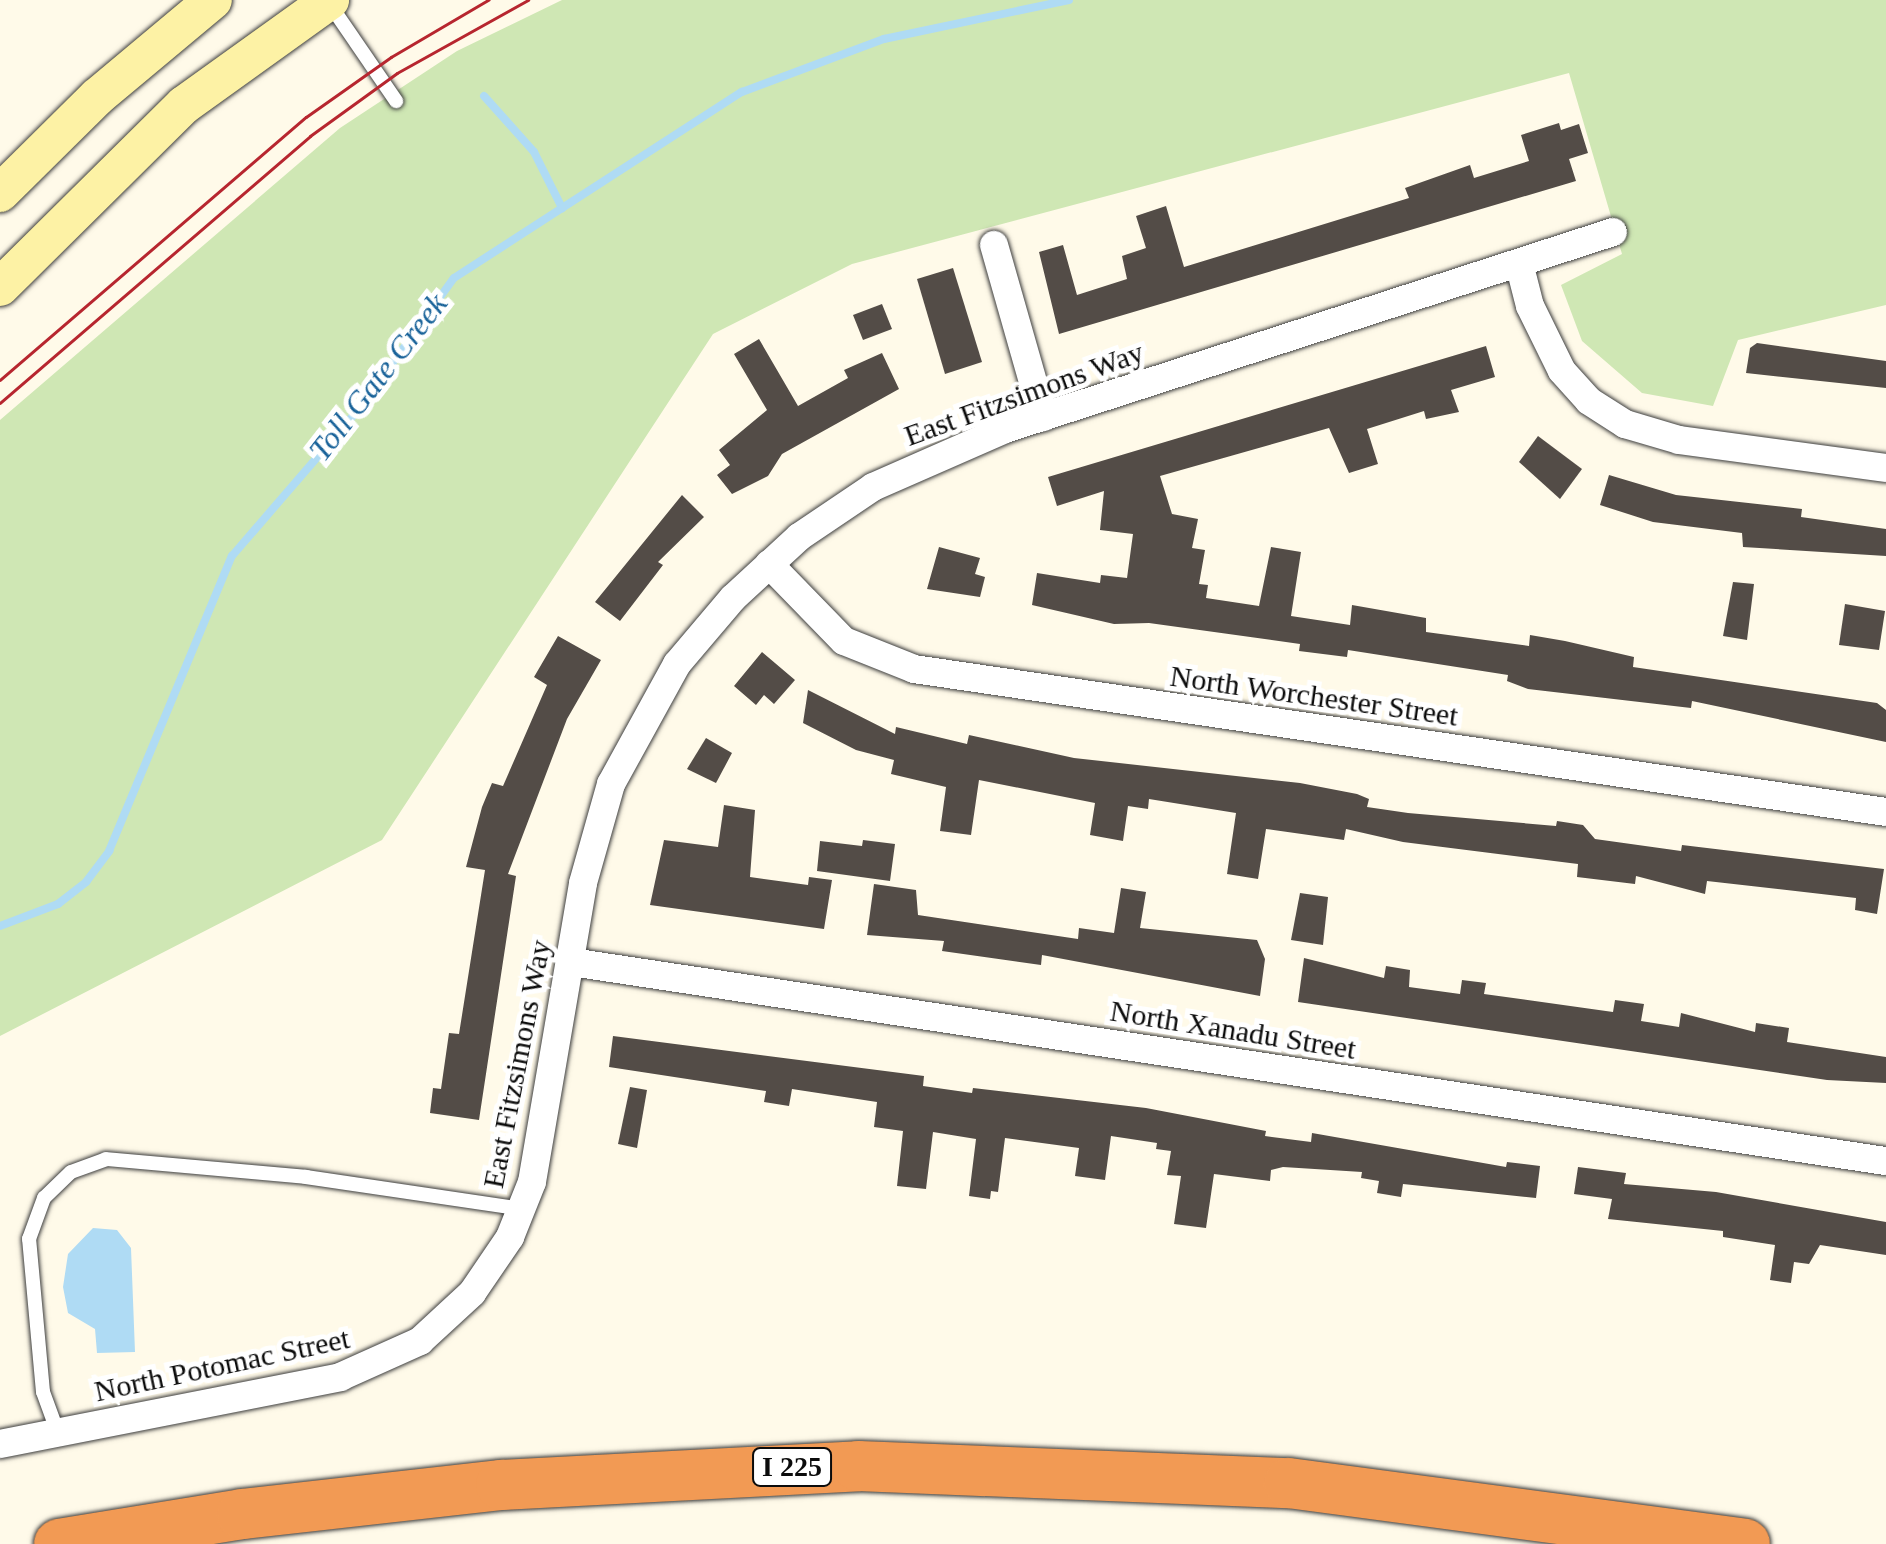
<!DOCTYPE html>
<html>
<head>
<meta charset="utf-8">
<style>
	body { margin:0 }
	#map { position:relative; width:1886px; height:1544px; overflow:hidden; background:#fffae9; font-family:"Times New Roman",serif }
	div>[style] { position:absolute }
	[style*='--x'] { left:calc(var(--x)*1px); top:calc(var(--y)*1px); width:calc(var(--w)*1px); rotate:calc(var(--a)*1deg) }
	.green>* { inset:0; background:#cfe7b4 }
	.water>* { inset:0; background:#afdbf4 }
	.stream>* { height:8px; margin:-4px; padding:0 4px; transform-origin:4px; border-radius:4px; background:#afdbf4 }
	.building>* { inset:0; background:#534c47 }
	.roads { filter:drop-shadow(0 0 2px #3e3e3e) drop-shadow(0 0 2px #3e3e3e) }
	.service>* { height:14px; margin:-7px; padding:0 7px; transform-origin:7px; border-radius:7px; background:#fff }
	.minor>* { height:28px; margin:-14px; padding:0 14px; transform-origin:14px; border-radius:14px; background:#fff }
	.secondary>* { height:38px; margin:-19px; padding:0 19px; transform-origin:19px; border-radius:19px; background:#fdf2a5 }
	.motorway>* { height:50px; margin:-25px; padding:0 25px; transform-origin:25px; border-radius:25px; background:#f29a54 }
	.tram>* { height:2.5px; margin:-1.25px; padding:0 1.25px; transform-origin:1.25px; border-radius:1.25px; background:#b7262f }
	span { translate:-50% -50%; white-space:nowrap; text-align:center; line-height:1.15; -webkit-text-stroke:10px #fff; paint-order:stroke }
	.shield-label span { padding:2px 8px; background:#fff; border:2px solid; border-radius:8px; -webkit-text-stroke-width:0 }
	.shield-label { font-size:28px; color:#0b0b0b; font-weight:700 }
	.street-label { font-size:30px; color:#0b0b0b }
	.water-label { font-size:32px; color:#186299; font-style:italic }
</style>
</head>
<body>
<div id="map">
	<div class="green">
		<i style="clip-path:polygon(562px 0,1886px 0,1886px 305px,1738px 340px,1713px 406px,1642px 393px,1582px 341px,1561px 285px,1622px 254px,1569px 73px,852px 264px,713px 334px,382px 840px,0 1036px,0 420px,340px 128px,457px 51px)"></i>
	</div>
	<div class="water">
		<i style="clip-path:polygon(93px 1228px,117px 1230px,131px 1248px,135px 1352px,97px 1353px,95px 1329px,68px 1313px,63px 1287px,68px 1254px)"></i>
	</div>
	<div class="stream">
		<i style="--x:484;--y:96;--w:75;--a:48.2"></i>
		<i style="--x:534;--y:152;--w:63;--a:63.4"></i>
		<i style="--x:0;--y:926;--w:62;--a:-20.8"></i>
		<i style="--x:58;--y:904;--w:36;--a:-38"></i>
		<i style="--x:86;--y:882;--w:39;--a:-53"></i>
		<i style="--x:109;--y:851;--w:320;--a:-67.4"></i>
		<i style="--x:232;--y:556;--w:201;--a:-49.2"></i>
		<i style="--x:363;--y:404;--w:155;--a:-54.2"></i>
		<i style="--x:454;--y:278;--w:343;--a:-32.9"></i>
		<i style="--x:742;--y:92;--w:152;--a:-20.5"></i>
		<i style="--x:884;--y:39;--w:189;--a:-11.9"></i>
	</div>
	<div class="building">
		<i style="clip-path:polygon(1559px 123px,1561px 130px,1579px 124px,1588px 153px,1569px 159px,1576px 181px,1059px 334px,1039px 252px,1063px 245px,1077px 295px,1127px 279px,1122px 256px,1146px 248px,1136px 216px,1166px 206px,1184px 267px,1409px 198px,1405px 188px,1470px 165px,1474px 178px,1529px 161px,1521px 135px)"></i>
		<i style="clip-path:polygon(953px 268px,982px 362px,945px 374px,917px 279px)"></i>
		<i style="clip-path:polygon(882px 304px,892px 329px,863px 340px,853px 315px)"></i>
		<i style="clip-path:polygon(759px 339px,798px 406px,848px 378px,844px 370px,882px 353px,899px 389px,782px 454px,768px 476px,732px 494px,717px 475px,730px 465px,719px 450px,767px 410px,734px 354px)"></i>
		<i style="clip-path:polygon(1757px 343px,1886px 361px,1886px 388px,1746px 373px,1750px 348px)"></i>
		<i style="clip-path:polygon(1486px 346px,1495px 377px,1451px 390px,1459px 412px,1426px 419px,1424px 411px,1367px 429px,1378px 464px,1349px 473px,1329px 428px,1160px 476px,1172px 514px,1198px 519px,1192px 548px,1205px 550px,1199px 584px,1208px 585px,1206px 598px,1259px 606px,1271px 547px,1301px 552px,1291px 616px,1350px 625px,1352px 605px,1426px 618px,1426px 632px,1529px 646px,1530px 635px,1565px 641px,1634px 657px,1633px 667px,1877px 703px,1886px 710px,1886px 742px,1692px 701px,1691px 708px,1528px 689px,1507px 681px,1508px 675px,1348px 650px,1347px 657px,1299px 651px,1300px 644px,1149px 623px,1114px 624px,1032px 605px,1037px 573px,1100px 583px,1101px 575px,1127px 578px,1133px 534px,1100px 530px,1104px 491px,1057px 506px,1048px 477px)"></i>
		<i style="clip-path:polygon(1538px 436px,1582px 469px,1560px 499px,1519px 462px)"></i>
		<i style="clip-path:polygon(1609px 475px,1676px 495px,1802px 509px,1801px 517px,1886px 529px,1886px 556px,1743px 547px,1742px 533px,1653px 522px,1600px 505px)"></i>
		<i style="clip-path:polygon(682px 495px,704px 517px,658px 562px,663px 565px,620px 621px,595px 602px)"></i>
		<i style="clip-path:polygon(939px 547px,980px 558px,975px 574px,985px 577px,980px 597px,927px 589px)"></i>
		<i style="clip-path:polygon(1733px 582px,1754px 584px,1747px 640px,1723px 636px)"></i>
		<i style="clip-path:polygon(1845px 604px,1885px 611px,1879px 650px,1839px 645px)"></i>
		<i style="clip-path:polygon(558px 636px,601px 660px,567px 719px,508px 874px,516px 876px,479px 1120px,430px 1113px,433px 1088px,441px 1089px,449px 1033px,459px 1034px,485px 870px,466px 867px,482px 807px,492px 783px,503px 786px,547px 685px,534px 677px)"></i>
		<i style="clip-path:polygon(762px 652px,795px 680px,774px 704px,764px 695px,756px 705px,734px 686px)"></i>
		<i style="clip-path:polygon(808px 690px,895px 734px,896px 727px,967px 744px,969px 735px,1074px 758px,1300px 783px,1357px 794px,1369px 799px,1367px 807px,1408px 813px,1556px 826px,1557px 821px,1583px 825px,1595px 839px,1681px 851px,1682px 845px,1884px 869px,1877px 914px,1855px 910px,1856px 898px,1707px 881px,1705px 894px,1636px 876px,1635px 884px,1577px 877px,1578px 864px,1403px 842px,1346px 829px,1344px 840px,1266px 829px,1258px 879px,1227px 874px,1236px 813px,1149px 799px,1148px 809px,1128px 806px,1123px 841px,1090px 835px,1095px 803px,979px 780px,971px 835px,940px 831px,946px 787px,891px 774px,894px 760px,856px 750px,803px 723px)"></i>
		<i style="clip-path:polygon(706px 738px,732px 753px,716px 783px,687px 769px)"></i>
		<i style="clip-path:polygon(724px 805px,755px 810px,750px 877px,808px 885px,809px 877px,832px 880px,824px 929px,650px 905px,664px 840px,718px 847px)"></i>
		<i style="clip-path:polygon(863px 840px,895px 844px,890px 881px,817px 871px,820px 841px,862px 846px)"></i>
		<i style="clip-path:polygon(874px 884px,916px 890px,918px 915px,1078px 939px,1079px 928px,1114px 933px,1121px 888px,1146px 892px,1140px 928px,1257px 940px,1265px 959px,1260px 996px,1042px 955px,1041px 965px,942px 951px,944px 941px,867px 935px)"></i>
		<i style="clip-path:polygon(1300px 893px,1328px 897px,1323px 945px,1291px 940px)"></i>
		<i style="clip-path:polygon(1304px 958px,1384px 978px,1386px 966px,1410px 970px,1409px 987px,1460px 994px,1462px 980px,1486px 983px,1484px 994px,1613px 1012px,1615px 1000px,1644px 1004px,1641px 1021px,1679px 1027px,1681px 1013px,1755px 1032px,1756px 1023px,1789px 1028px,1787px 1042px,1886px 1057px,1886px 1083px,1827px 1080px,1298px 1002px)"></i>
		<i style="clip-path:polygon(613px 1036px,924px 1076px,923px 1086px,972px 1093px,973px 1088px,1146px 1108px,1266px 1131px,1265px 1136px,1311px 1142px,1312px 1133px,1506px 1167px,1507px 1162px,1540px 1166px,1536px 1198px,1403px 1184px,1401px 1197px,1377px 1193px,1379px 1181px,1361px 1178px,1362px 1172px,1283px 1167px,1271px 1170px,1270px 1181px,1214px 1174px,1206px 1228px,1174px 1224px,1181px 1176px,1167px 1175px,1171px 1151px,1156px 1149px,1157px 1143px,1111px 1136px,1105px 1180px,1075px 1176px,1079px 1148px,1005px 1138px,998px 1192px,991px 1191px,990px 1199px,969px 1196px,976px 1139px,933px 1132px,926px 1189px,897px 1186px,903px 1131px,874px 1127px,877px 1102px,792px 1089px,789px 1106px,764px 1102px,766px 1091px,609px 1067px)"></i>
		<i style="clip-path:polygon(630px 1087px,647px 1090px,637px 1148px,618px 1144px)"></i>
		<i style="clip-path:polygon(1578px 1167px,1626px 1173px,1624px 1184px,1716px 1192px,1886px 1222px,1886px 1255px,1820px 1245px,1809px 1264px,1794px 1262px,1791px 1283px,1770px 1280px,1775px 1245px,1723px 1237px,1723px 1231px,1608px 1219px,1612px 1199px,1574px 1194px)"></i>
	</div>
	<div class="roads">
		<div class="service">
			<i style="--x:329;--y:3;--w:119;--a:55.6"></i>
			<i style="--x:58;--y:1433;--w:44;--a:-110.1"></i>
			<i style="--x:43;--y:1392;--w:154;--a:-95.2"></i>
			<i style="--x:29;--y:1239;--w:44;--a:-69.9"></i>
			<i style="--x:44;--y:1198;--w:37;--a:-44"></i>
			<i style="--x:71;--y:1172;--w:37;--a:-20"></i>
			<i style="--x:106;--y:1159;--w:201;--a:5.1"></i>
			<i style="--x:306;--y:1177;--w:218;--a:8.4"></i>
		</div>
		<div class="minor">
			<i style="--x:994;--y:245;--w:179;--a:74.1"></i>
			<i style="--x:1519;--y:263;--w:44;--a:75.7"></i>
			<i style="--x:1530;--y:306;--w:72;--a:63.8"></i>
			<i style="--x:1562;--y:371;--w:40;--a:48"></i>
			<i style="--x:1589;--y:401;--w:43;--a:32.6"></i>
			<i style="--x:1625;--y:424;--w:56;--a:16.5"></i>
			<i style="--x:1679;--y:440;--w:209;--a:7.7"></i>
			<i style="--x:769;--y:564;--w:107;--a:45.8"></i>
			<i style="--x:844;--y:641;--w:75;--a:21.8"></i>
			<i style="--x:914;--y:669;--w:982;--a:8.37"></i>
			<i style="--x:571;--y:962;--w:1330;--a:8.61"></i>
			<i style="--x:0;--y:1444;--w:347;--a:-11.1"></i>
			<i style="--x:340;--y:1377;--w:88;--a:-24.2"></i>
			<i style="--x:420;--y:1341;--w:71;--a:-42.7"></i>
			<i style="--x:472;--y:1293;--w:68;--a:-55.8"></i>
			<i style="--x:510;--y:1237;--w:59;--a:-68.2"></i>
			<i style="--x:532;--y:1182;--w:303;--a:-80.3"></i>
			<i style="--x:583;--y:883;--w:103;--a:-74.2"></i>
			<i style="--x:611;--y:784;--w:137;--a:-61.2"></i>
			<i style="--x:677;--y:664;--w:87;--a:-49.7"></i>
			<i style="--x:733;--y:598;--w:90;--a:-42.7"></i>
			<i style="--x:799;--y:537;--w:89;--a:-34"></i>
			<i style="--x:873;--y:487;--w:144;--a:-23.7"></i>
			<i style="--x:1005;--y:429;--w:639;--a:-17.95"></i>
		</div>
		<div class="secondary">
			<i style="--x:0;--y:193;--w:136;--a:-44.7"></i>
			<i style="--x:97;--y:97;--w:151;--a:-39.9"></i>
			<i style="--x:0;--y:287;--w:259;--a:-44.7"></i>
			<i style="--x:184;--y:105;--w:180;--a:-35.7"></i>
		</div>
		<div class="motorway">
			<i style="--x:59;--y:1544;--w:185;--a:-9.3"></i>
			<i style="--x:242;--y:1514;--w:261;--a:-6.4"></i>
			<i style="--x:501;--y:1485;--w:358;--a:-3"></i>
			<i style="--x:858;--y:1466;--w:431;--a:2.3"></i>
			<i style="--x:1289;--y:1483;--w:460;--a:7.6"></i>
		</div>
	</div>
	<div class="tram">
		<i style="--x:0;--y:380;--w:403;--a:-40.7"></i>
		<i style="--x:306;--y:117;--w:104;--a:-35.2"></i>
		<i style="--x:391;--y:57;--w:113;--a:-30.4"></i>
		<i style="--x:0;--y:403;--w:409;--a:-40.7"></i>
		<i style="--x:310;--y:136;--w:107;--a:-35.9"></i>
		<i style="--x:397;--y:73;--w:150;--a:-29.1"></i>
	</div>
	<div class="shield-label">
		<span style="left:792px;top:1467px">I 225</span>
	</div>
	<div class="street-label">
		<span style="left:1024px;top:394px;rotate:-20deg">East Fitzsimons Way</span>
		<span style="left:1314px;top:696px;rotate:8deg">North Worchester Street</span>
		<span style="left:1233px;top:1030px;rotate:9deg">North Xanadu Street</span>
		<span style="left:517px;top:1064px;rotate:-79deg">East Fitzsimons Way</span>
		<span style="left:222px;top:1365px;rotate:-12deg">North Potomac Street</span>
	</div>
	<div class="water-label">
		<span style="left:378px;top:377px;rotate:-52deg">Toll Gate Creek</span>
	</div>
</div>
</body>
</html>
